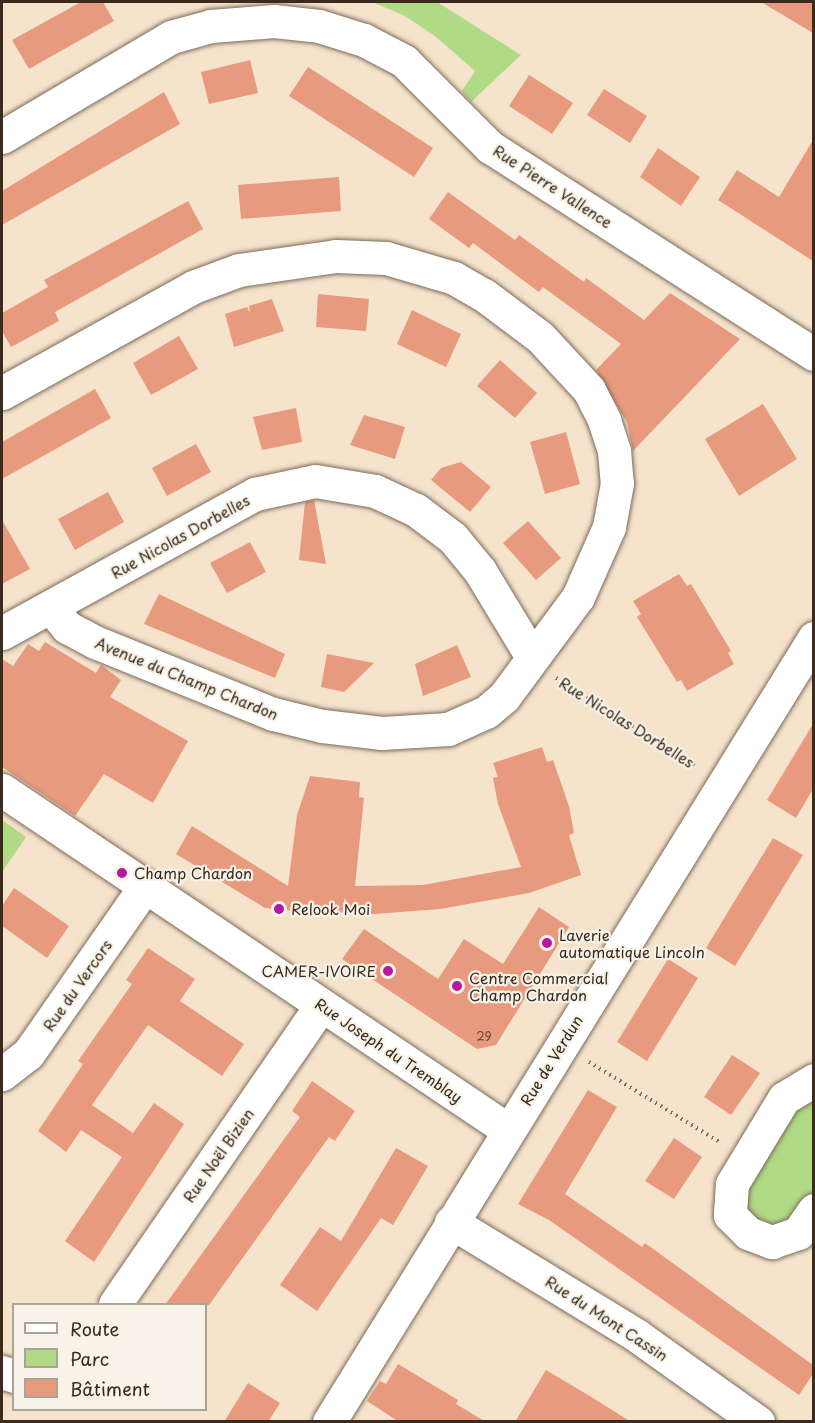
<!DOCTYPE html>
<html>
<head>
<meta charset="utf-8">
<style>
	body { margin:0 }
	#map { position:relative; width:815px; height:1423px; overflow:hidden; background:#f5e3cc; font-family:"Playpen Sans",sans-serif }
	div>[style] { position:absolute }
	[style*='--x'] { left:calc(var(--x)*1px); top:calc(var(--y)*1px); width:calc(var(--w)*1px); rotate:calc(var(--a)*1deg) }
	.green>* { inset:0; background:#b0da86 }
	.building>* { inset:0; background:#e89a7e }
	.path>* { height:4px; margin-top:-2px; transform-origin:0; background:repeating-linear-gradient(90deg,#7c6b5b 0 1.5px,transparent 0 6px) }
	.roads { filter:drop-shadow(0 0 2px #7c6b5b) drop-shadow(0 0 2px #7c6b5b) }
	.minor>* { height:33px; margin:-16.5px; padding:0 16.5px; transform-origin:16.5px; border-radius:16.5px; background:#fff }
	.dots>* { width:16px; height:16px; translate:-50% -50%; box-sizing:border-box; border:3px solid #f7f3e8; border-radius:50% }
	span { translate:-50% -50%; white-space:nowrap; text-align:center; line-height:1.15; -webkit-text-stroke:4.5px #f7f3e8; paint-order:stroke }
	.number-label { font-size:12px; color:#664636 }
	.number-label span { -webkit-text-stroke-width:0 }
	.street-label { font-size:15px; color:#3b2a1e }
	.poi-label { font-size:15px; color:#3b2a1e }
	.left { translate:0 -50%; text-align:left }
	.right { translate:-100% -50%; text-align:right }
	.frame { position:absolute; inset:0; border:3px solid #3b2a1e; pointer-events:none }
	.legend { position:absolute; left:12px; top:1303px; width:195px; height:108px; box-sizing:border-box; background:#f7f3e8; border:2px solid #aca397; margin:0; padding:8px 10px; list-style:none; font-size:18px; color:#3b2a1e }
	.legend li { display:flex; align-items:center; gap:12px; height:30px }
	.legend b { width:30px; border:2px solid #aca397 }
</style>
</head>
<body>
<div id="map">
	<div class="green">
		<i style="clip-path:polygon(372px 2px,437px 2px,521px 55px,471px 102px,462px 91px,475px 71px,435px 36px,405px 16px)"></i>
		<i style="clip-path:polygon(2px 820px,26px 837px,2px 872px)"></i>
		<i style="clip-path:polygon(813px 1099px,813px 1192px,796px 1218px,778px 1225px,757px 1219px,745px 1205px,745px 1184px,790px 1112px)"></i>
	</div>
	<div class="building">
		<i style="clip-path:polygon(81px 2px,103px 2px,114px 21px,29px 69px,12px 40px)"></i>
		<i style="clip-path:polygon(761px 2px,813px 2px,813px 33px)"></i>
		<i style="clip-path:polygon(250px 60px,258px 93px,209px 104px,201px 72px)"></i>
		<i style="clip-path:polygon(308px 67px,433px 148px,414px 177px,289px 96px)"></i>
		<i style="clip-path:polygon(529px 75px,573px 103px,552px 134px,509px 106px)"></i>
		<i style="clip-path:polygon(604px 89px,647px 116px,630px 143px,587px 115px)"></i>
		<i style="clip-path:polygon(164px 92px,180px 124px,2px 225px,2px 191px)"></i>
		<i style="clip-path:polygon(813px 140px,813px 261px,718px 200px,737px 170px,779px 197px)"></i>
		<i style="clip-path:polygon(658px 148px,700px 177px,681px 206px,640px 177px)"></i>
		<i style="clip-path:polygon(339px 177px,341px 211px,241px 219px,238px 185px)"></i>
		<i style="clip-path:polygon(448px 192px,515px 240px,519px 235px,584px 282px,586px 278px,644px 320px,670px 293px,740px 339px,633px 451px,627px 422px,596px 370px,621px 344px,543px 287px,539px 292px,473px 243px,469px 248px,429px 219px)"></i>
		<i style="clip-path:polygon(188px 201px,203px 229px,55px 312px,59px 321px,11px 347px,2px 331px,2px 313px,48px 287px,44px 280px)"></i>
		<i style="clip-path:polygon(318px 294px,369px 299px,366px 331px,316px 327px)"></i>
		<i style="clip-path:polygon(272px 299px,284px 331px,234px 347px,225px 314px,247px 307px,250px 313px,249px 306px)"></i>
		<i style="clip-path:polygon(412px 310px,461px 334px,446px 367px,397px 344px)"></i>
		<i style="clip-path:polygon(179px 336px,198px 369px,151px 395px,133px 363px)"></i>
		<i style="clip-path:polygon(500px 360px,537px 393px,515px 418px,477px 386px)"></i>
		<i style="clip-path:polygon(95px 389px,111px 418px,2px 479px,2px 442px)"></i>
		<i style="clip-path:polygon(763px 404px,797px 459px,739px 496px,705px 439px)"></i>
		<i style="clip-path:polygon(296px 408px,302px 442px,262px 450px,253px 417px)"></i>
		<i style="clip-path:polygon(364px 415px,405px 427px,395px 459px,350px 445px)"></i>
		<i style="clip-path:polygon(566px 432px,580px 484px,545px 494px,530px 442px)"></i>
		<i style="clip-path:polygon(196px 444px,211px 472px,167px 496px,152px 468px)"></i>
		<i style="clip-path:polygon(461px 462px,491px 487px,470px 512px,431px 480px,441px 468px)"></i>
		<i style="clip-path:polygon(108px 492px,124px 522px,75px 550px,58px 519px)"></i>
		<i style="clip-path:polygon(314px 500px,326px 564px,299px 560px,305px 502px)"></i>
		<i style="clip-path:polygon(2px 520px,30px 569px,2px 584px)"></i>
		<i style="clip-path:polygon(528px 521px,561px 558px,536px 580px,503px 543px)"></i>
		<i style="clip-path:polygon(250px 542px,266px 572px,227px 593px,210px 563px)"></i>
		<i style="clip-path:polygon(679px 574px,687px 586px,691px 584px,731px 651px,728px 653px,734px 664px,687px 691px,681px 680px,677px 682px,637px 617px,641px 614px,633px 601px)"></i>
		<i style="clip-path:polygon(159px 594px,285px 654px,275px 678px,144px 624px)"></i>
		<i style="clip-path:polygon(45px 642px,96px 673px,101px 665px,121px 680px,110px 697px,188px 741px,153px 803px,104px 774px,75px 816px,2px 767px,2px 659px,13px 666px,28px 644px,39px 651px)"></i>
		<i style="clip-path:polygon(457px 645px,471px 677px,423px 696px,415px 664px)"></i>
		<i style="clip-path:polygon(327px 654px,374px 663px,344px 692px,321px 687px)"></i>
		<i style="clip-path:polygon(813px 724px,813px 789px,796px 818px,767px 800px)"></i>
		<i style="clip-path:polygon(542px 747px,547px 762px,553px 760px,569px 806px,574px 833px,569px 835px,581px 875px,529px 893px,440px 909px,375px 914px,294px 911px,265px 908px,176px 854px,192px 826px,288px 886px,297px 815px,310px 776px,360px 782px,359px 797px,364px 798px,355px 886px,423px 885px,521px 867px,498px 804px,493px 778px,498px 777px,493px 763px)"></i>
		<i style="clip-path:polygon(773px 838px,803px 855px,735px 966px,706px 948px)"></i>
		<i style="clip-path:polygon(14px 888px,69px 926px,47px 958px,2px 926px,2px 906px)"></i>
		<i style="clip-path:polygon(539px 907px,569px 927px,496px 1045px,477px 1049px,342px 959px,364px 929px,438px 979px,464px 939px,503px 964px)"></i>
		<i style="clip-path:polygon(148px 948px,195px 979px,180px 1001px,244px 1044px,222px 1076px,148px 1025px,92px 1105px,133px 1133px,154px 1103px,184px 1124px,94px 1262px,65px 1241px,122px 1157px,81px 1130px,66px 1152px,38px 1131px,83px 1064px,78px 1061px,132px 984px,126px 980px)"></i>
		<i style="clip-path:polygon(668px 959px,698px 978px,647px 1061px,617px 1042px)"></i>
		<i style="clip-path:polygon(732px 1055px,760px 1073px,731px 1115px,704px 1097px)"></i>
		<i style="clip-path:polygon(312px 1081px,355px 1111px,335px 1141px,329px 1137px,209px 1305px,165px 1305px,300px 1117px,292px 1111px)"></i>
		<i style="clip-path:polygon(588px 1090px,617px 1107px,565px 1194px,642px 1247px,645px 1243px,813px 1365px,813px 1374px,799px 1395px,549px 1220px,518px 1204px)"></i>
		<i style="clip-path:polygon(674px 1138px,702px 1157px,674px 1199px,645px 1181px)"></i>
		<i style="clip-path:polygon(396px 1148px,428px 1166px,393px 1225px,381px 1218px,317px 1311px,280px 1285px,320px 1227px,341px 1241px)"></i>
		<i style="clip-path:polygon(398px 1364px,458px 1400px,456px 1404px,486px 1422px,399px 1422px,367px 1401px,380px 1381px,386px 1384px)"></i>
		<i style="clip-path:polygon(546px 1370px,593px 1398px,631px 1422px,515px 1422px)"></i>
		<i style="clip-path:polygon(248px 1383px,280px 1403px,268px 1422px,224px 1422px)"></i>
	</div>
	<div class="path">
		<i style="--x:556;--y:678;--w:166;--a:32"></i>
		<i style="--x:589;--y:1062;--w:155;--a:31.5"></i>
	</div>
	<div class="roads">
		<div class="minor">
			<i style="--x:2;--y:137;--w:196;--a:-30.6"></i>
			<i style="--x:171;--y:37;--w:41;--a:-15.4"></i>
			<i style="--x:211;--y:26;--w:63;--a:-4.5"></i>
			<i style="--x:274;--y:21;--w:45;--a:6.3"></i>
			<i style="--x:319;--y:26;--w:47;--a:17.3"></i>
			<i style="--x:364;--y:40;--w:45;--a:27.7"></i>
			<i style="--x:404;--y:61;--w:122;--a:45"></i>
			<i style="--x:490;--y:147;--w:384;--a:32.6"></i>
			<i style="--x:2;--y:393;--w:218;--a:-29"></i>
			<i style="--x:193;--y:287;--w:49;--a:-20.3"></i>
			<i style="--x:239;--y:270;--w:98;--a:-8.2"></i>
			<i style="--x:336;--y:256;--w:50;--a:2.3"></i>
			<i style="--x:386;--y:258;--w:71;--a:16.4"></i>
			<i style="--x:454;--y:278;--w:34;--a:30"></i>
			<i style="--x:484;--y:295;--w:70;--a:36.9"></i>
			<i style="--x:540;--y:337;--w:72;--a:47.2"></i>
			<i style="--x:589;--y:390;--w:34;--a:63"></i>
			<i style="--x:604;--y:420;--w:33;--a:72"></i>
			<i style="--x:614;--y:451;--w:32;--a:85"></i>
			<i style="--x:617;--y:483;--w:45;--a:100.3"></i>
			<i style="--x:609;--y:527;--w:77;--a:113.9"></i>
			<i style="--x:578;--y:597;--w:124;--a:126.5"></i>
			<i style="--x:504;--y:697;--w:23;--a:140"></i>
			<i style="--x:486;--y:712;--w:42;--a:155.9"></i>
			<i style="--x:448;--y:729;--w:66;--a:176.5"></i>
			<i style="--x:382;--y:733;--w:60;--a:-173.3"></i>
			<i style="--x:322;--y:726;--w:50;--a:-166.2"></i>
			<i style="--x:273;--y:714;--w:192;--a:-158"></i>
			<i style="--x:95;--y:642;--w:32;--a:-152"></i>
			<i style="--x:67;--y:627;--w:26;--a:-130"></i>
			<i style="--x:2;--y:633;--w:289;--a:-28.8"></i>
			<i style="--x:255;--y:494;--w:61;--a:-12.2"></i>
			<i style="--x:315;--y:481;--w:61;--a:9.5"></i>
			<i style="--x:375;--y:491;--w:45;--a:24.9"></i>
			<i style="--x:416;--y:510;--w:46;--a:37.1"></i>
			<i style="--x:453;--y:538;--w:43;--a:50.7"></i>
			<i style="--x:480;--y:571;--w:100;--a:58.8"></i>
			<i style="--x:2;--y:790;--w:610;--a:33.9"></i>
			<i style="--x:2;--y:1074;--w:33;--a:-38"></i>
			<i style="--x:28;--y:1054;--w:203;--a:-55.1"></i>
			<i style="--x:814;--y:1080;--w:35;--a:149"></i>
			<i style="--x:784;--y:1098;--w:100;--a:121.2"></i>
			<i style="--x:732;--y:1184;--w:31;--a:94"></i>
			<i style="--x:730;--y:1215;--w:25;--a:45"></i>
			<i style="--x:748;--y:1233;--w:26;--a:21"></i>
			<i style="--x:772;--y:1242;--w:28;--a:-19"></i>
			<i style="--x:798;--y:1233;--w:28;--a:-55"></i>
			<i style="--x:451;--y:1222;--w:217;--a:31.4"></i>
			<i style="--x:636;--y:1335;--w:150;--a:35.5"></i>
			<i style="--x:115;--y:1304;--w:363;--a:-55.4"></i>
			<i style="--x:2;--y:1372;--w:13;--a:18"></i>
			<i style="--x:329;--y:1422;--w:922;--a:-58.26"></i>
		</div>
	</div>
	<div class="dots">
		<i style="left:122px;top:873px;background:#b5179e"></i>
		<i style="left:279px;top:909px;background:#b5179e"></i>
		<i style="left:547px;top:943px;background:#b5179e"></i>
		<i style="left:388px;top:971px;background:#b5179e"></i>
		<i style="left:457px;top:986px;background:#b5179e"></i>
	</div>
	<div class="number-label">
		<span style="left:484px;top:1037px">29</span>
	</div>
	<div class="street-label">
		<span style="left:553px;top:186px;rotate:33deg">Rue Pierre Vallence</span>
		<span style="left:180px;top:536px;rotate:-29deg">Rue Nicolas Dorbelles</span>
		<span style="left:187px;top:678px;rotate:22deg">Avenue du Champ Chardon</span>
		<span style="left:627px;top:722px;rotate:32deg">Rue Nicolas Dorbelles</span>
		<span style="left:77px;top:985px;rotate:-55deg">Rue du Vercors</span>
		<span style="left:389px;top:1050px;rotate:34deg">Rue Joseph du Tremblay</span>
		<span style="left:551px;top:1060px;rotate:-58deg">Rue de Verdun</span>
		<span style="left:218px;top:1155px;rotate:-55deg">Rue Noël Bizien</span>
		<span style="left:607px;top:1318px;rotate:33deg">Rue du Mont Cassin</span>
	</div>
	<div class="poi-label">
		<span class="left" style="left:134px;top:873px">Champ Chardon</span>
		<span class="left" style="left:291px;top:909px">Relook Moi</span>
		<span class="left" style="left:559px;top:943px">Laverie<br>automatique Lincoln</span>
		<span class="right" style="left:376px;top:971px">CAMER-IVOIRE</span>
		<span class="left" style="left:469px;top:986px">Centre Commercial<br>Champ Chardon</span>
	</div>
	<div class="frame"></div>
	<ul class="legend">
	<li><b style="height:8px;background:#fff"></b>Route</li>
	<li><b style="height:16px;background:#b0da86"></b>Parc</li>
	<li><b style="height:16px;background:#e89a7e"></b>Bâtiment</li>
	</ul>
</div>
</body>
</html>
